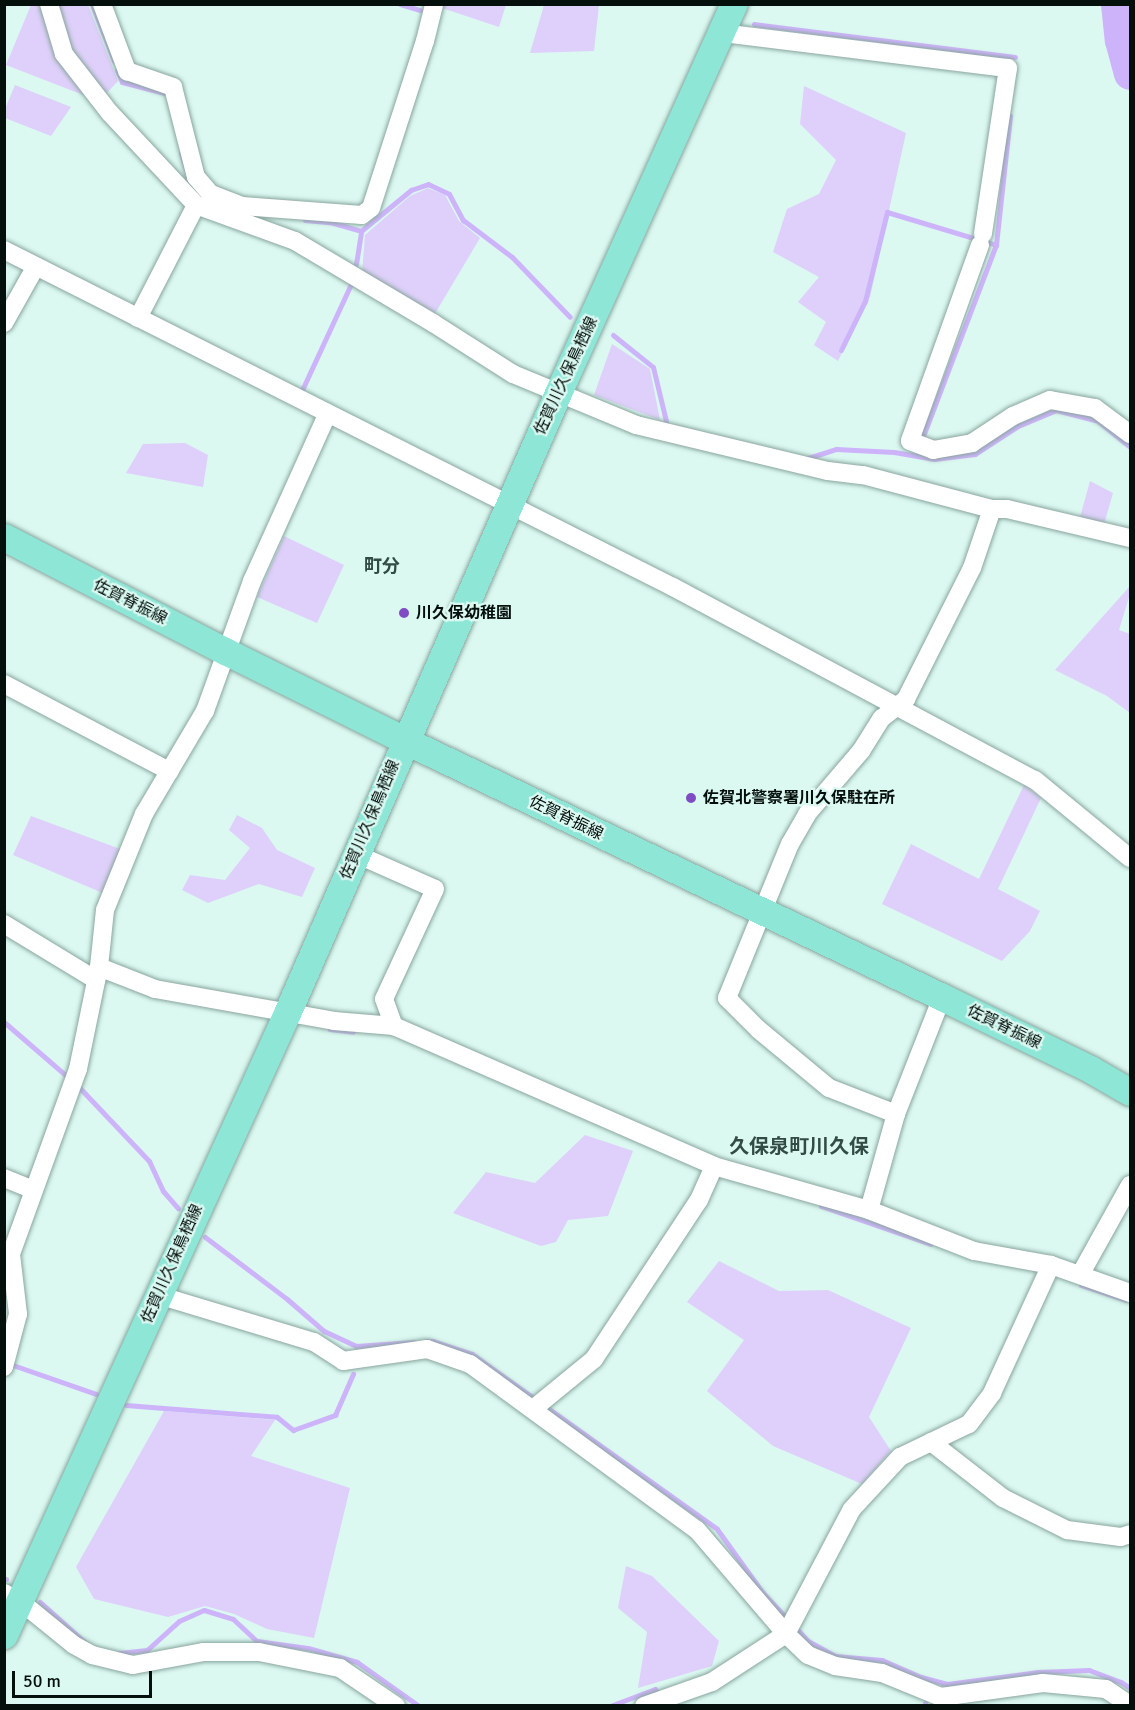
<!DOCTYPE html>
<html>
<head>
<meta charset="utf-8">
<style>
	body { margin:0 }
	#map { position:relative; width:1135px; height:1710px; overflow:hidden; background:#dbf9f1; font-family:Signika,"Noto Sans JP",sans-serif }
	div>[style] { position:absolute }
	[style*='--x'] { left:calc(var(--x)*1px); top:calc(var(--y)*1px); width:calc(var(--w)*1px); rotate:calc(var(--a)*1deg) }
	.green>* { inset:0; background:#ded0fa }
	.stream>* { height:5px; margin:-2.5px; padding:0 2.5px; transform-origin:2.5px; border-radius:2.5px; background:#cdb4fa }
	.river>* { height:33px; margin:-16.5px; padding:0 16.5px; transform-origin:16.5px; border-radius:16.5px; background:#cdb4fa }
	.roads { filter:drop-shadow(0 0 2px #89a59e) drop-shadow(0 0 2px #89a59e) }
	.street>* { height:18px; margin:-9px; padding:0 9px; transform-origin:9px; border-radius:9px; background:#fff }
	.primary>* { height:27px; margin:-13.5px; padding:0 13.5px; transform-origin:13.5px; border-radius:13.5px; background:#8ee6d7 }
	.dots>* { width:16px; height:16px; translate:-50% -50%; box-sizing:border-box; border:3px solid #dbf9f1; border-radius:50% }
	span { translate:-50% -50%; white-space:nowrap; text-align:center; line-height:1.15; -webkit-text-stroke:4.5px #dbf9f1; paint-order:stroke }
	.street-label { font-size:16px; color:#050f0c }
	.poi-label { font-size:16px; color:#050f0c; font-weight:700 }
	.left { translate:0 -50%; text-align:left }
	.neighbourhood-label { font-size:18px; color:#324b45; font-weight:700 }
	.quarter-label { font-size:20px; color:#324b45; font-weight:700 }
	.frame { position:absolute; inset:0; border:6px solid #050f0c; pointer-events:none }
	.scale { position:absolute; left:12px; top:1671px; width:140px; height:27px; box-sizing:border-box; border:3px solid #050f0c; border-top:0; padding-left:8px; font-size:18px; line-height:21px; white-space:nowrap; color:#050f0c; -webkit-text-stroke:4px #dbf9f1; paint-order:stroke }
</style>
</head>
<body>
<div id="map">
	<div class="green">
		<i style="clip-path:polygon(31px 5px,40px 5px,91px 98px,6px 65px)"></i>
		<i style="clip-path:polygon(55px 5px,88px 5px,118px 81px,105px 95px,69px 54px)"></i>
		<i style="clip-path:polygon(443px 5px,506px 5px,499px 27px,442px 8px)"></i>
		<i style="clip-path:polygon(544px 5px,599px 5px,594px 51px,530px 53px)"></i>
		<i style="clip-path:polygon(15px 85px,71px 107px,51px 136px,5px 118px,5px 109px)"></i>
		<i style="clip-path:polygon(804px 86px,906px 133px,870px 297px,838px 361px,814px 345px,826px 322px,798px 302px,819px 277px,773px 252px,787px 209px,819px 194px,836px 160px,800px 124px)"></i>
		<i style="clip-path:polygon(428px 188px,445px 195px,459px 221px,480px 238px,433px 317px,362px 274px,365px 235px,410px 196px)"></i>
		<i style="clip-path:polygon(612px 344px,650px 369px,660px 420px,594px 395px)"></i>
		<i style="clip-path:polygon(185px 443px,208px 455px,203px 487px,126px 473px,143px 444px)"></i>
		<i style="clip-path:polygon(1090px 481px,1113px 493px,1103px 528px,1079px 521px)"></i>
		<i style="clip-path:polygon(284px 536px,344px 565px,317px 623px,257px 597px)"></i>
		<i style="clip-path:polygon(1130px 586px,1130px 594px,1119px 630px,1130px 634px,1130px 713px,1107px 696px,1055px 670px)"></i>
		<i style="clip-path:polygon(1024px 785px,1041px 798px,998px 889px,1040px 911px,1030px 931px,1002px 961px,882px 904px,911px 844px,979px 879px)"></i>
		<i style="clip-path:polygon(237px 815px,262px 828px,277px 850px,315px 868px,302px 897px,259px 884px,208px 903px,182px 890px,190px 875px,225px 880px,250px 848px,229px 830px)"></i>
		<i style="clip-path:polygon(31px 816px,123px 850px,105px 894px,13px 855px)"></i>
		<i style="clip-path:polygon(585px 1135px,633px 1151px,608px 1216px,568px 1220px,556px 1242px,541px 1246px,453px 1213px,486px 1172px,535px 1183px)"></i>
		<i style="clip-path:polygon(719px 1261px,779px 1291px,828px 1290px,911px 1328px,869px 1417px,891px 1451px,862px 1484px,773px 1446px,707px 1391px,744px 1340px,687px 1302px)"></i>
		<i style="clip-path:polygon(164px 1411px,275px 1420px,251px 1456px,350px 1488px,314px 1638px,267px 1629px,234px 1614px,205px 1606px,168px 1617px,94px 1599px,76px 1567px)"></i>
		<i style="clip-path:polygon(626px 1566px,652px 1576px,719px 1641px,712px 1666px,638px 1688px,647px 1632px,618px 1608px)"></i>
	</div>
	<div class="stream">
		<i style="--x:92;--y:4;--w:61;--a:68.9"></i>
		<i style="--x:400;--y:4;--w:21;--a:17"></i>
		<i style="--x:754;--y:24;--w:263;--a:7.2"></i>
		<i style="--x:117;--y:70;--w:13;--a:67"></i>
		<i style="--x:122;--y:82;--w:43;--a:14.7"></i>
		<i style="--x:181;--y:153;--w:29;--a:72"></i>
		<i style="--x:305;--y:220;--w:25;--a:5"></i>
		<i style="--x:330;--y:222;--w:32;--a:16"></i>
		<i style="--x:361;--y:231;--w:65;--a:-39.4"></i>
		<i style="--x:411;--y:190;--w:18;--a:-19"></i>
		<i style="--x:428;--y:184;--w:23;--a:25"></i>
		<i style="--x:449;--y:194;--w:30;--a:62"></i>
		<i style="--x:463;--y:220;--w:61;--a:37.1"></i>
		<i style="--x:512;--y:257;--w:83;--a:46"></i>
		<i style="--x:356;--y:264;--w:33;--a:-81"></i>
		<i style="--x:613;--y:335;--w:51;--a:38.7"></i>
		<i style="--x:653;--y:367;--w:56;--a:76.5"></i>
		<i style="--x:841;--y:350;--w:55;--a:-63.9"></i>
		<i style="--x:865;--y:301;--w:92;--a:-76.1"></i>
		<i style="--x:887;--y:212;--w:114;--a:16.8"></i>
		<i style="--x:302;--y:390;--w:119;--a:-65.2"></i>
		<i style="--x:923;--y:436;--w:204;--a:-69.1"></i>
		<i style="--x:996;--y:245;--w:130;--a:-83.8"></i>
		<i style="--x:805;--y:459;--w:33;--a:-18"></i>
		<i style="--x:836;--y:449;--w:58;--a:3"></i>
		<i style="--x:894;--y:452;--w:41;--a:9.9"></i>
		<i style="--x:934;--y:459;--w:41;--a:-7"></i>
		<i style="--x:975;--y:454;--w:51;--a:-33.1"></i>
		<i style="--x:1018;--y:426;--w:41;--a:-22.8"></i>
		<i style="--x:1056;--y:410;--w:43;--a:14.7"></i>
		<i style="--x:1098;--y:421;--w:41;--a:39.1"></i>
		<i style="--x:4;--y:1022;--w:87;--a:40.8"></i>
		<i style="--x:330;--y:1029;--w:23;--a:7"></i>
		<i style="--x:77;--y:1085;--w:105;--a:46.5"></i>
		<i style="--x:149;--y:1161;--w:33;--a:65"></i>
		<i style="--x:163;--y:1191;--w:23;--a:49"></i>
		<i style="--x:821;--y:1206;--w:116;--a:19.1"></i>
		<i style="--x:205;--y:1237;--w:103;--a:37.1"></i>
		<i style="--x:287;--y:1299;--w:49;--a:40.9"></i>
		<i style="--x:324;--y:1331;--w:35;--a:25"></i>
		<i style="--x:356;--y:1346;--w:58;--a:-3.9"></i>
		<i style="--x:1081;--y:1285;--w:47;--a:18.4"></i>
		<i style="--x:426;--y:1341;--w:7;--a:0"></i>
		<i style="--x:433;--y:1341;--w:41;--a:18.4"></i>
		<i style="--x:472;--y:1354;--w:301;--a:35.5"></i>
		<i style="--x:717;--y:1529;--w:79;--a:54.3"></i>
		<i style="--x:763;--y:1593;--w:37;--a:47"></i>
		<i style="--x:7;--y:1363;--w:94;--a:19.2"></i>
		<i style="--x:126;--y:1405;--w:151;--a:4.5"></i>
		<i style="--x:277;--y:1417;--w:21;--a:39"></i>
		<i style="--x:293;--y:1430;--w:45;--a:-19.7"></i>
		<i style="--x:335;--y:1415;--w:45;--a:-66.3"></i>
		<i style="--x:4;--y:1579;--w:2;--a:0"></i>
		<i style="--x:40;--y:1602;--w:63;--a:41.8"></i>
		<i style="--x:795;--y:1627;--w:19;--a:47"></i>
		<i style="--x:808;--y:1641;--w:31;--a:29"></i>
		<i style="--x:835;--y:1656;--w:47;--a:4.9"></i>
		<i style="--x:882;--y:1660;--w:43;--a:23.6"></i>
		<i style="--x:921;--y:1677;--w:27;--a:15"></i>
		<i style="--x:947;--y:1684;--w:92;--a:-7.5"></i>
		<i style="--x:1038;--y:1672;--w:51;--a:-2.2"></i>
		<i style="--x:1089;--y:1670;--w:34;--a:21"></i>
		<i style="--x:1121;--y:1682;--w:11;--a:34"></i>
		<i style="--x:119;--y:1653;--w:28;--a:-6"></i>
		<i style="--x:147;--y:1650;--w:43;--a:-42.2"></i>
		<i style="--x:179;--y:1621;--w:27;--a:-24"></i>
		<i style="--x:204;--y:1610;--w:30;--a:17"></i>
		<i style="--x:233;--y:1619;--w:33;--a:43"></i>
		<i style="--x:257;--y:1641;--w:51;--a:7.8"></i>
		<i style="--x:308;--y:1648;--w:51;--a:15.9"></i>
		<i style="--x:357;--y:1662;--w:76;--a:35.4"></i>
		<i style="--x:610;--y:1706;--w:48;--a:-20.7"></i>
		<i style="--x:655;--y:1689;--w:9;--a:58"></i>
		<i style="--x:925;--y:1706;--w:3;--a:-90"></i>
	</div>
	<div class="river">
		<i style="--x:1117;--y:4;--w:36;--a:84"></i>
		<i style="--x:1121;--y:40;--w:34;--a:75"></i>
	</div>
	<div class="roads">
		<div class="street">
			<i style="--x:49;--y:4;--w:52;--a:73.3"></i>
			<i style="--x:64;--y:54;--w:75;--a:52.1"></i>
			<i style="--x:110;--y:113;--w:126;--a:46.9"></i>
			<i style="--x:196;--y:205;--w:105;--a:20"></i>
			<i style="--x:295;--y:241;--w:161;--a:30.7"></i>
			<i style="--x:433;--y:323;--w:95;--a:32.5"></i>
			<i style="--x:513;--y:374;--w:133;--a:22.5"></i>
			<i style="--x:636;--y:425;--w:197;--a:13.5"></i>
			<i style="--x:828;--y:471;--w:35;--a:7"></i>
			<i style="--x:863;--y:475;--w:133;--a:14.8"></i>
			<i style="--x:992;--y:509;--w:15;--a:0"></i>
			<i style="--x:1007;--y:509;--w:126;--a:13.3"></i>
			<i style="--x:102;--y:4;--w:72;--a:69.5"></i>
			<i style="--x:127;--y:71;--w:49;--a:19.2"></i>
			<i style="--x:173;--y:87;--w:93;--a:75.7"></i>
			<i style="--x:196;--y:177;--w:23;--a:49"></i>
			<i style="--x:211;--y:194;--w:33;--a:21"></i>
			<i style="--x:242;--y:206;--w:120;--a:4.3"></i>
			<i style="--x:362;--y:215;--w:11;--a:-38"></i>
			<i style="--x:371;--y:208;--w:176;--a:-72.1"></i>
			<i style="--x:425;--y:41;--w:38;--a:-76"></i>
			<i style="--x:722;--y:33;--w:288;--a:7"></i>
			<i style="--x:1008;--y:68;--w:168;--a:98.6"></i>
			<i style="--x:980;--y:245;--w:208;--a:109.7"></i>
			<i style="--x:910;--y:441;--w:25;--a:21"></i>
			<i style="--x:933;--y:450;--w:40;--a:-10"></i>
			<i style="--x:972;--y:443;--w:49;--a:-33.4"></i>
			<i style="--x:1013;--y:416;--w:40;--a:-23.4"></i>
			<i style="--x:1050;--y:400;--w:46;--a:10.1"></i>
			<i style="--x:1095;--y:408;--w:44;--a:36.6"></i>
			<i style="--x:4;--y:250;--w:749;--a:26.74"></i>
			<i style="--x:673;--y:587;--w:410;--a:28.1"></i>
			<i style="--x:1035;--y:780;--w:123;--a:39.4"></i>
			<i style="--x:138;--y:318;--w:127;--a:-62.8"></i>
			<i style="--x:4;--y:323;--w:65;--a:-60.7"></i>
			<i style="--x:4;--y:684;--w:187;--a:27.8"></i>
			<i style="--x:356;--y:854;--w:86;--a:23.9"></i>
			<i style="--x:435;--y:889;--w:121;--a:114.9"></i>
			<i style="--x:384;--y:999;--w:29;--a:70"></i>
			<i style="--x:4;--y:924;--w:108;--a:31.3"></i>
			<i style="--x:99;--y:967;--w:60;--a:21.4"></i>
			<i style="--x:155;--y:989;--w:182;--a:10.1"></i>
			<i style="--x:334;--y:1021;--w:60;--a:4.8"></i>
			<i style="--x:394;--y:1026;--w:349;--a:23.6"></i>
			<i style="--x:714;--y:1166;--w:161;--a:15.8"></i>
			<i style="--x:869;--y:1210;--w:113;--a:21.3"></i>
			<i style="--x:974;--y:1251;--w:78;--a:10.3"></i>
			<i style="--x:1051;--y:1265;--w:84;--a:19.5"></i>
			<i style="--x:896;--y:1114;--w:72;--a:-158.8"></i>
			<i style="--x:829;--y:1088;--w:92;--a:-140.3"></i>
			<i style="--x:758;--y:1029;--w:44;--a:-135"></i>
			<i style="--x:727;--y:998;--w:166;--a:-67.8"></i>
			<i style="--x:790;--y:844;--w:34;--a:-60"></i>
			<i style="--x:807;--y:814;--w:83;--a:-49.4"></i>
			<i style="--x:861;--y:751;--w:39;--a:-58"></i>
			<i style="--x:882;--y:718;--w:31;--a:-38"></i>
			<i style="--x:906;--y:699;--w:147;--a:-63.3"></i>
			<i style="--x:972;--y:568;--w:62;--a:-71.3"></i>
			<i style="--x:4;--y:1178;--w:32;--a:22"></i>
			<i style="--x:869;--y:1210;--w:100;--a:-74.3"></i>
			<i style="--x:896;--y:1114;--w:126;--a:-68.5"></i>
			<i style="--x:1080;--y:1275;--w:103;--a:-60.9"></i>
			<i style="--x:158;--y:1295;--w:163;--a:16.8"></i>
			<i style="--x:314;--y:1342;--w:35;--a:33"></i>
			<i style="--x:343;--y:1361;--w:85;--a:-8.1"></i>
			<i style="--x:427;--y:1349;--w:46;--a:19.2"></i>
			<i style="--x:470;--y:1364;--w:281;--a:36.2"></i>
			<i style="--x:697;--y:1530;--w:137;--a:49.4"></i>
			<i style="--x:786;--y:1634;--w:30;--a:44"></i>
			<i style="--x:808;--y:1655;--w:29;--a:22"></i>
			<i style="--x:835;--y:1666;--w:48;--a:8.5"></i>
			<i style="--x:882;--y:1673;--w:64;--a:22.1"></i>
			<i style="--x:941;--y:1697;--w:103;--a:-7.8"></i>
			<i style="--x:1043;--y:1683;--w:63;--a:5.4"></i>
			<i style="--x:1106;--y:1689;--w:29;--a:34"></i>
			<i style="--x:4;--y:1367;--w:55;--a:-75.2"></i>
			<i style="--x:18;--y:1314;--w:60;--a:-96.7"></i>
			<i style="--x:11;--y:1254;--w:197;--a:-70.1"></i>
			<i style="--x:78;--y:1069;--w:104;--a:-78.4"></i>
			<i style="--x:99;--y:967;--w:57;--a:-84"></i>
			<i style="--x:105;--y:910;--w:104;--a:-67.9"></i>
			<i style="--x:144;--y:814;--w:120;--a:-59.4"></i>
			<i style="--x:205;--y:711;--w:138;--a:-70.1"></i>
			<i style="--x:252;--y:581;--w:184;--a:-65.7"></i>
			<i style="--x:533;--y:1409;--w:79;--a:-39.3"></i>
			<i style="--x:594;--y:1359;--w:191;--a:-56.6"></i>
			<i style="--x:699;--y:1200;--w:37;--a:-66"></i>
			<i style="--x:931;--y:1442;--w:91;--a:37.9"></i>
			<i style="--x:1003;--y:1498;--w:72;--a:26.6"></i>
			<i style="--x:1067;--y:1530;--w:54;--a:7.4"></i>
			<i style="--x:1121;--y:1537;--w:9;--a:-18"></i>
			<i style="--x:4;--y:1593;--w:19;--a:28"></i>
			<i style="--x:21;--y:1602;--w:68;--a:39.1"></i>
			<i style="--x:74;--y:1645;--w:21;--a:29"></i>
			<i style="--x:92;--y:1655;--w:42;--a:13.7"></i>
			<i style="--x:133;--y:1665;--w:71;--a:-10.5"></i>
			<i style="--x:203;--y:1652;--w:56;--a:0"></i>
			<i style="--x:259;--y:1652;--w:83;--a:11.2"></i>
			<i style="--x:340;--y:1668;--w:68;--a:34.2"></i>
			<i style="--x:644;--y:1706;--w:72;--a:-19.4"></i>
			<i style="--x:712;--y:1682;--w:88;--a:-33"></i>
			<i style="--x:786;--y:1634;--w:141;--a:-62.2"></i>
			<i style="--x:852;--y:1509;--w:71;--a:-47.3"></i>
			<i style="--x:900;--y:1457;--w:76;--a:-25.6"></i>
			<i style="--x:969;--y:1424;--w:39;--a:-53"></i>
			<i style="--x:992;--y:1393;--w:141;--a:-65.3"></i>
		</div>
		<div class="primary">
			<i style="--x:4;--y:537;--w:249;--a:27.3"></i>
			<i style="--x:225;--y:651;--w:200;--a:26.4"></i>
			<i style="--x:404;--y:740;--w:596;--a:25.53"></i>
			<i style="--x:942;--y:997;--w:165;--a:25.9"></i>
			<i style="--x:1090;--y:1069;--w:46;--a:29.9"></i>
			<i style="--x:4;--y:1635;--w:686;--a:-65.53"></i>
			<i style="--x:288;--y:1011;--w:674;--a:-66.4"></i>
			<i style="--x:558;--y:393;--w:427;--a:-65.7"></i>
		</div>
	</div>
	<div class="dots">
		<i style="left:404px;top:613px;background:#804cc4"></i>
		<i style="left:691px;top:798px;background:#804cc4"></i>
	</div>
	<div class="street-label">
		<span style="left:566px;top:376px;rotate:-65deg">佐賀川久保鳥栖線</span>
		<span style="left:130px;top:602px;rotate:27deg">佐賀脊振線</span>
		<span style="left:566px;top:818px;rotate:26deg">佐賀脊振線</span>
		<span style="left:370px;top:820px;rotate:-67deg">佐賀川久保鳥栖線</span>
		<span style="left:1004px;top:1027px;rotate:26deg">佐賀脊振線</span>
		<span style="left:172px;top:1264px;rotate:-66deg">佐賀川久保鳥栖線</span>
	</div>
	<div class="poi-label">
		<span class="left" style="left:416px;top:613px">川久保幼稚園</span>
		<span class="left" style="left:703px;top:798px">佐賀北警察署川久保駐在所</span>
	</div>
	<div class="neighbourhood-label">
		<span style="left:382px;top:566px">町分</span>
	</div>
	<div class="quarter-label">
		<span style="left:799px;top:1146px">久保泉町川久保</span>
	</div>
	<div class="frame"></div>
	<div class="scale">50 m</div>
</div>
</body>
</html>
